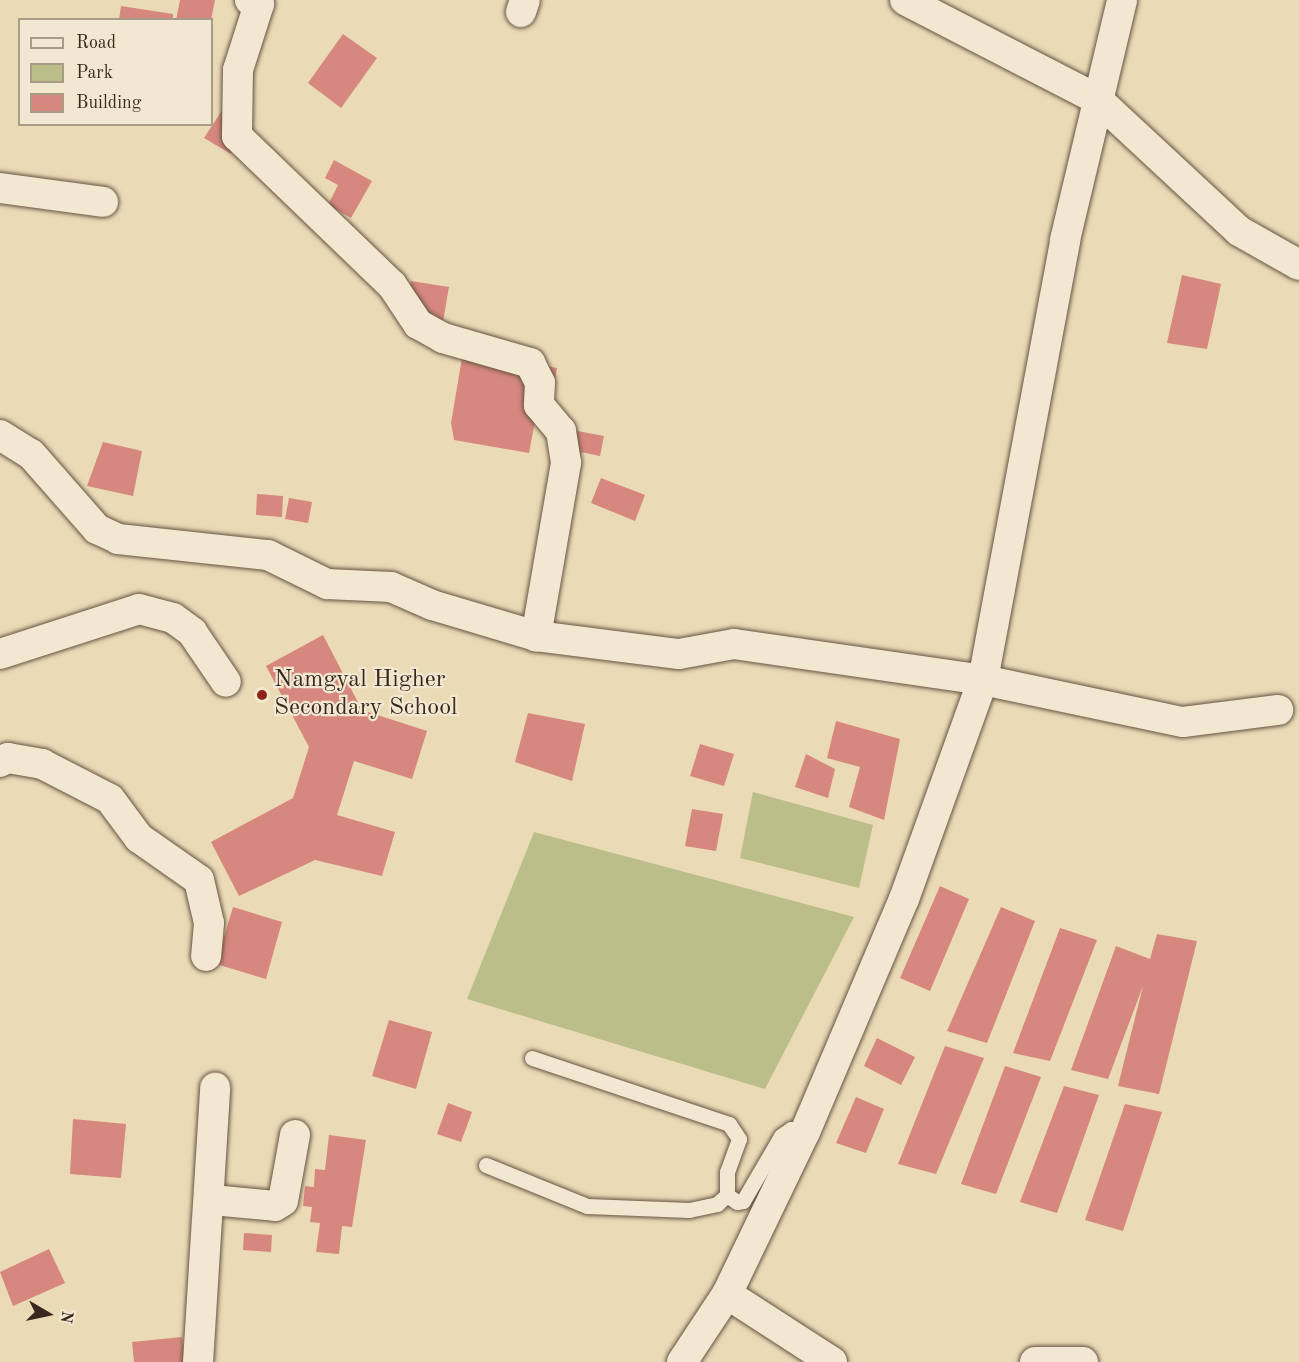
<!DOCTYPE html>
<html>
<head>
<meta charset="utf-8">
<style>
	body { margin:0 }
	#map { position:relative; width:1299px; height:1362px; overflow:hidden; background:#ebdab6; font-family:"Old Standard TT",serif }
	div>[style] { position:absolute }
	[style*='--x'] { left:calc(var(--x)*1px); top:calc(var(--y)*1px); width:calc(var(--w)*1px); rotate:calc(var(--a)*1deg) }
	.green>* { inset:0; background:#bcbe8a }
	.building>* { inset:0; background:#d6877e }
	.roads { filter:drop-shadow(0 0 2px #665443) drop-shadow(0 0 2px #665443) }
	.lane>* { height:15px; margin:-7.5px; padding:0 7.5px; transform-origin:7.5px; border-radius:7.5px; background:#f2e7d0 }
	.street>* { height:30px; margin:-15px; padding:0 15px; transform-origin:15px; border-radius:15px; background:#f2e7d0 }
	.dots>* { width:16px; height:16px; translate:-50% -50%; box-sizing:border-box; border:3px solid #f2e7d0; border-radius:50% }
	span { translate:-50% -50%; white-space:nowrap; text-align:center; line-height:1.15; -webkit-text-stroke:4.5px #f2e7d0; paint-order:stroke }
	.poi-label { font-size:24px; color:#39281d }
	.left { translate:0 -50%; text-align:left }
	.legend { position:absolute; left:18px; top:18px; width:195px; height:108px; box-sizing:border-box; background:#f2e7d0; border:2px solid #a89b88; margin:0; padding:8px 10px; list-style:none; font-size:18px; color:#39281d }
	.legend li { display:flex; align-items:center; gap:12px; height:30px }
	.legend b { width:30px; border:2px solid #a89b88 }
	.north { position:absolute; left:18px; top:1284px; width:60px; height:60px; -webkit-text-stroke:4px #f2e7d0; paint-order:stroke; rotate:99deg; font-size:16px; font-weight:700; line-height:24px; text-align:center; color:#39281d }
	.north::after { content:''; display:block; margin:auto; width:21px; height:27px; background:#39281d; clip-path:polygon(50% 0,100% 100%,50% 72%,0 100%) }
</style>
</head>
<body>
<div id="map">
	<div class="green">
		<i style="clip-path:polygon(753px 792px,873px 825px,859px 888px,740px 858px)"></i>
		<i style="clip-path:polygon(534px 832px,854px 917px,765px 1089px,467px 999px)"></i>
	</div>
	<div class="building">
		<i style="clip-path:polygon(180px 0,215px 0,211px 20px,176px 20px)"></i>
		<i style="clip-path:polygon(121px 6px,173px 14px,173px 20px,119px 20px)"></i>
		<i style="clip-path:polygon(343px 34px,377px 58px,341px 108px,308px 83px)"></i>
		<i style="clip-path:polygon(223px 109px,248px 121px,231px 154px,204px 138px)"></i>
		<i style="clip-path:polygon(334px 160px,372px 181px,351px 218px,328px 205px,338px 185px,325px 178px)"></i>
		<i style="clip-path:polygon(1182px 275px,1221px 284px,1207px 349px,1167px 343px)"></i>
		<i style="clip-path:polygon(411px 281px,449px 287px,441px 333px,402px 329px)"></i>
		<i style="clip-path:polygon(463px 352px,557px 368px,549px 414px,537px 411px,529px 453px,454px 440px,451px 423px)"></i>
		<i style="clip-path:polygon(556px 427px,604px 436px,600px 456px,581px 452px,577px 470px,550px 465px)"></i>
		<i style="clip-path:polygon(103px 442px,142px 451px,133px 496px,87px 486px)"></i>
		<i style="clip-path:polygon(601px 478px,645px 495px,635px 521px,591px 503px)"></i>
		<i style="clip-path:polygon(257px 494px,283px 496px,282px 517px,256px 515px)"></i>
		<i style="clip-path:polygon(289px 498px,312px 502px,308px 523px,285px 519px)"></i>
		<i style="clip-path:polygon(323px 635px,362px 710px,427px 731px,412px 779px,354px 761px,337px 815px,395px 832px,382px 876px,315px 860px,239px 896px,211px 842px,293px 798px,309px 747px,266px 666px)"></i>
		<i style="clip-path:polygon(528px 713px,585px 724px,572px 781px,515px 762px)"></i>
		<i style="clip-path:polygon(836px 721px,900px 739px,884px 820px,849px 807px,860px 767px,827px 758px)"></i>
		<i style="clip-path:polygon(700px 744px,734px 754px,724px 786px,690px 776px)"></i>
		<i style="clip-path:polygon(806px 754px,835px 769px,828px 798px,795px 787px)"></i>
		<i style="clip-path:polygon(692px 809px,723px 814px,716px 851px,685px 846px)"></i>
		<i style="clip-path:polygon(940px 886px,969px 899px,930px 991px,900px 978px)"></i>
		<i style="clip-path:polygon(233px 907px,282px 922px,266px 979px,216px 964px)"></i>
		<i style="clip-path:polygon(1001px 907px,1035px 921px,987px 1043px,947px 1031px)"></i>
		<i style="clip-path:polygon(1060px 928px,1097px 940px,1050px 1061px,1013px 1053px)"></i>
		<i style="clip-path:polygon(1157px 934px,1197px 941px,1159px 1094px,1118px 1086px,1143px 986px,1108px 1079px,1071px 1070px,1116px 946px,1150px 959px)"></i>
		<i style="clip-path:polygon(389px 1020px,432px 1032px,416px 1089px,372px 1076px)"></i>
		<i style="clip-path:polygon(877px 1038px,915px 1057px,901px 1085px,864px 1066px)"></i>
		<i style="clip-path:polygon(945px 1046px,984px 1058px,936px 1174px,898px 1164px)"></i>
		<i style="clip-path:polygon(1005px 1066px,1041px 1077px,996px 1194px,961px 1184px)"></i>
		<i style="clip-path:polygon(1064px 1086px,1099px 1095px,1057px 1213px,1020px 1202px)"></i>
		<i style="clip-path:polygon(856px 1097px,884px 1109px,866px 1153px,836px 1143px)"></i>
		<i style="clip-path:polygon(448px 1103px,472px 1112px,461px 1142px,437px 1134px)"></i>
		<i style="clip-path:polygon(1125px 1104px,1162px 1112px,1123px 1231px,1085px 1220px)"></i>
		<i style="clip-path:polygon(73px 1119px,126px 1124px,121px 1178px,70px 1174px)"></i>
		<i style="clip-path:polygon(329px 1135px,366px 1140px,352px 1227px,342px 1226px,339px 1254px,316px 1252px,320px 1223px,310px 1222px,312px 1207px,303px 1206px,305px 1186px,314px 1187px,315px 1169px,325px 1170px)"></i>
		<i style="clip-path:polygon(244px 1233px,272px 1235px,271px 1252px,243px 1250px)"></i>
		<i style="clip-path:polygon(49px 1249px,65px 1283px,13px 1306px,0 1272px)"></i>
		<i style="clip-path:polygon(182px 1337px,185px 1362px,134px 1362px,132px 1342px)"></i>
	</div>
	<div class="roads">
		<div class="lane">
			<i style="--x:532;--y:1058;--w:208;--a:18.5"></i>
			<i style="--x:729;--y:1124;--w:18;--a:56"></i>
			<i style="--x:739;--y:1139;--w:35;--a:110"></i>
			<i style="--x:727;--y:1172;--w:23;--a:90"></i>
			<i style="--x:727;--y:1195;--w:12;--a:35"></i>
			<i style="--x:737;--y:1202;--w:6;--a:-9"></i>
			<i style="--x:743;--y:1201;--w:75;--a:-59.7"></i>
			<i style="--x:781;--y:1136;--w:12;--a:-35"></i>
			<i style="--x:791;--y:1129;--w:14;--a:12"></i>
			<i style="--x:486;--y:1165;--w:109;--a:22.1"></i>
			<i style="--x:587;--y:1206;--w:102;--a:2.2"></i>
			<i style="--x:689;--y:1210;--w:29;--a:-12"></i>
			<i style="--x:717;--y:1204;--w:13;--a:-42"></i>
		</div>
		<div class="street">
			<i style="--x:250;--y:0;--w:10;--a:24"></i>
			<i style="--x:259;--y:4;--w:69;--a:107.7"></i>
			<i style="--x:238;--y:70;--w:66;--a:90.9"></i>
			<i style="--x:237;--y:136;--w:215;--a:43.9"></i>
			<i style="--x:392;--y:285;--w:47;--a:56.3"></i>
			<i style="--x:418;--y:324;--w:29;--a:29"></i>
			<i style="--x:443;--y:338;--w:91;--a:16"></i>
			<i style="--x:530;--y:363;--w:22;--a:63"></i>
			<i style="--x:540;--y:383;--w:22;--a:93"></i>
			<i style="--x:539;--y:405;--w:34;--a:50"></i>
			<i style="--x:561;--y:431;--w:32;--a:81"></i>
			<i style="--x:566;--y:463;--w:176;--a:99.8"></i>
			<i style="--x:905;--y:0;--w:216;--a:27.3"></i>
			<i style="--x:1097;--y:99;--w:194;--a:42.9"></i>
			<i style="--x:1239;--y:231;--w:69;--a:29.5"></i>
			<i style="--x:521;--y:12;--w:13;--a:-72"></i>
			<i style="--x:0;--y:188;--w:104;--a:7.7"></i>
			<i style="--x:0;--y:435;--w:36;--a:32"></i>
			<i style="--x:31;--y:454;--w:100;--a:48.7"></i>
			<i style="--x:97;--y:529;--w:23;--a:25"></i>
			<i style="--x:118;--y:539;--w:151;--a:6.1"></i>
			<i style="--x:268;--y:555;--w:66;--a:26.2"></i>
			<i style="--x:327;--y:584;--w:64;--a:2.7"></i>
			<i style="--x:391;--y:587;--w:45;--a:23.7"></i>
			<i style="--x:432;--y:605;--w:109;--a:16.6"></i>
			<i style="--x:536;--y:636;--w:144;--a:7.2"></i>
			<i style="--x:679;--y:654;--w:56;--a:-10.3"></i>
			<i style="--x:734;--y:644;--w:252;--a:8.2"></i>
			<i style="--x:983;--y:680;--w:204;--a:11.9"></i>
			<i style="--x:1183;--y:722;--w:96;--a:-7.2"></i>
			<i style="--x:0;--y:654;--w:146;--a:-17.9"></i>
			<i style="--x:139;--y:609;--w:35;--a:15"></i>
			<i style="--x:173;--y:618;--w:24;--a:36"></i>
			<i style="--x:192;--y:632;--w:60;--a:55.8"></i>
			<i style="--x:0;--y:762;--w:9;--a:-27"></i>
			<i style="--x:8;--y:758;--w:35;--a:10"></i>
			<i style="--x:42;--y:764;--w:76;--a:27.2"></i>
			<i style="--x:110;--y:799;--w:49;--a:53.4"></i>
			<i style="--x:139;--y:838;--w:73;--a:35"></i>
			<i style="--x:199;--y:880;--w:44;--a:76.9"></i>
			<i style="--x:209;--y:923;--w:33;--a:95"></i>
			<i style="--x:212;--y:1200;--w:63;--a:5.4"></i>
			<i style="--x:275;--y:1206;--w:9;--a:-32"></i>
			<i style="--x:283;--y:1201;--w:67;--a:-79.7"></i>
			<i style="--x:727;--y:1294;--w:125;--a:32.9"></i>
			<i style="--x:198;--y:1362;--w:275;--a:-86.4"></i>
			<i style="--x:682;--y:1362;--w:82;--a:-56.5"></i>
			<i style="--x:727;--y:1294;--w:180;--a:-64.3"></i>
			<i style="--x:805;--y:1132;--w:253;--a:-67"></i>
			<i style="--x:904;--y:899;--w:233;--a:-70.2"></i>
			<i style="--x:983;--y:680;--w:448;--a:-79.4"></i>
			<i style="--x:1065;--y:240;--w:247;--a:-76.6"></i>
			<i style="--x:1035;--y:1362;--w:48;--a:0"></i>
		</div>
	</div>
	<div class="dots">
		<i style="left:262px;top:695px;background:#8f2418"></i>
	</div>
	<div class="poi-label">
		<span class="left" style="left:274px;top:695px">Namgyal Higher<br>Secondary School</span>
	</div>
	<ul class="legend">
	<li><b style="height:8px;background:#f2e7d0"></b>Road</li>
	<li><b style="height:16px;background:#bcbe8a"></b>Park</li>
	<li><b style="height:16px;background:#d6877e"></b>Building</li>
	</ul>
	<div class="north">N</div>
</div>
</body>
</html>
